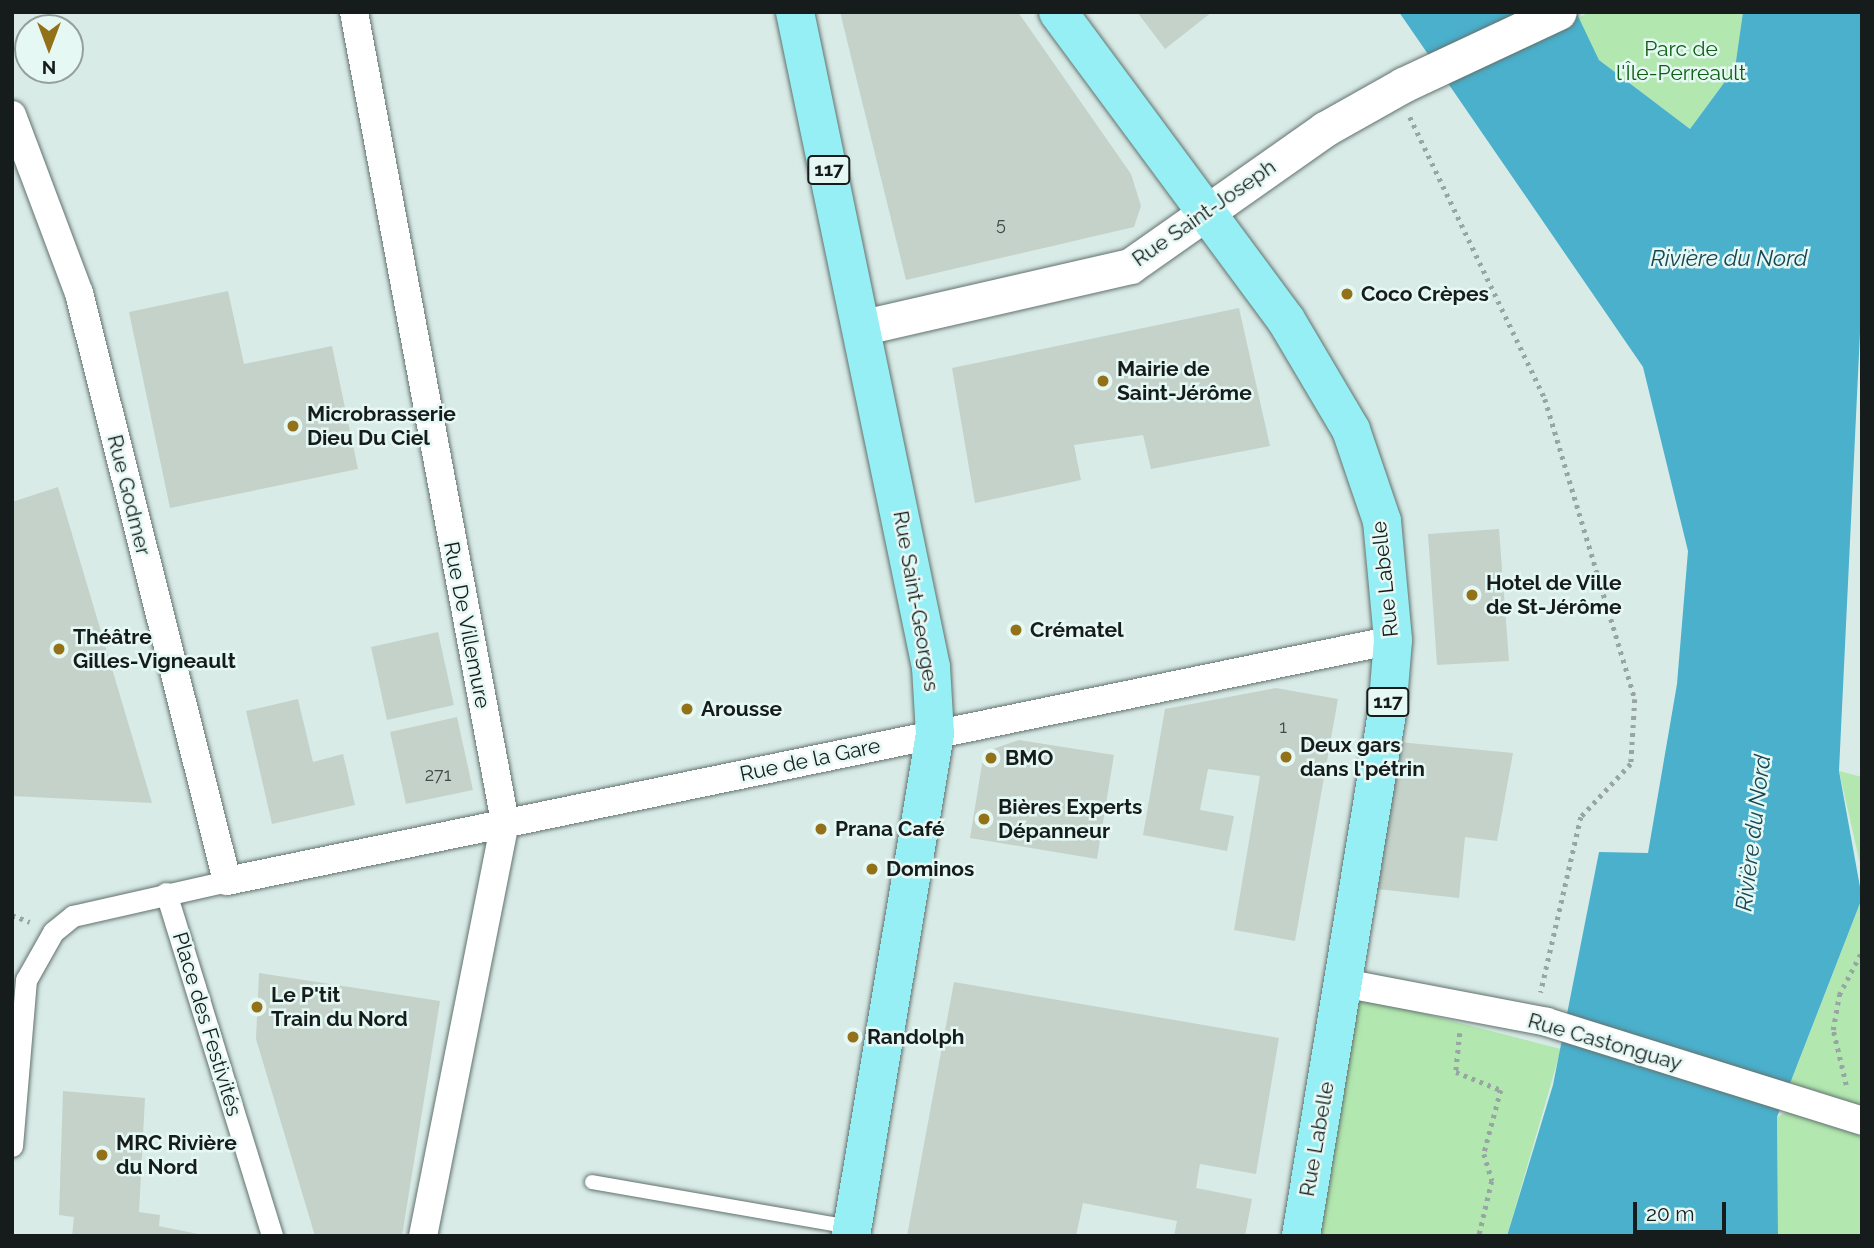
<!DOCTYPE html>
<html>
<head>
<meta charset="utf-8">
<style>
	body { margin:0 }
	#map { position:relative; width:1874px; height:1248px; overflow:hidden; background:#d9ebe7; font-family:Raleway,sans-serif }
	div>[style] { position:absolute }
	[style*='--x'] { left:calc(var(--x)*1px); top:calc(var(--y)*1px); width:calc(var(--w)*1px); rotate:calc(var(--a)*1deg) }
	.green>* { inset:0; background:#b2e7af }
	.water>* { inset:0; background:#4ab0cc }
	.building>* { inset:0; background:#c4d2ca }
	.path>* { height:4.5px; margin-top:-2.25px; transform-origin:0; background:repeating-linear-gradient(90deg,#98a6a3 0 3.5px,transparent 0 8.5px) }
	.roads { filter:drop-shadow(0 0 2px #62726e) drop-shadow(0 0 2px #62726e) }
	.service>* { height:14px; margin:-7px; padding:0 7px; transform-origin:7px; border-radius:7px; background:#fff }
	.pedestrian>* { height:21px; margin:-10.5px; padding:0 10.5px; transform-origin:10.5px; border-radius:10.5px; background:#fff }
	.minor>* { height:28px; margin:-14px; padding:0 14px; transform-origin:14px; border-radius:14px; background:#fff }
	.tertiary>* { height:35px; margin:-17.5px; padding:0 17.5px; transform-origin:17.5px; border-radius:17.5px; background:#fff }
	.primary>* { height:38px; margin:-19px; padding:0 19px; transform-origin:19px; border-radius:19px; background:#95eff4 }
	.dots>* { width:19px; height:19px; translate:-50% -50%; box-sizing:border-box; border:4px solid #e6f8f4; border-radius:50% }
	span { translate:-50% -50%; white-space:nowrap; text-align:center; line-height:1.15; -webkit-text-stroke:5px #e6f8f4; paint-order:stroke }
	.number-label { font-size:18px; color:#424a47 }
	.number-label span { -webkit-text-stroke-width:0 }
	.shield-label span { padding:2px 5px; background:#e6f8f4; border:2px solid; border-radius:5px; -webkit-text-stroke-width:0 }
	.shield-label { font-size:19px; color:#161c1b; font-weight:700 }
	.park-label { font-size:21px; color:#0f5f12 }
	.street-label { font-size:21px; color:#161c1b }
	.poi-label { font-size:21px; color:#161c1b; font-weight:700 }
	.left { translate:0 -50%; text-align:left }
	.water-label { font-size:23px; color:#1a4653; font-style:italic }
	.frame { position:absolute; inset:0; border:14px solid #161c1b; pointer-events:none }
	.north { position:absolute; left:14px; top:14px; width:70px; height:70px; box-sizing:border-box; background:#e6f8f4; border:2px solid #93a09d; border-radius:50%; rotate:180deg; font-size:19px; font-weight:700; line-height:28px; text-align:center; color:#161c1b }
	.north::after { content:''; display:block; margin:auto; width:24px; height:32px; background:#937118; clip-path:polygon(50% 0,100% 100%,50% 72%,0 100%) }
	.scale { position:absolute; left:1633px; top:1202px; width:93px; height:32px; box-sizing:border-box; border:4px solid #161c1b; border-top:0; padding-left:9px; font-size:21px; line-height:24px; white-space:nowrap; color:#161c1b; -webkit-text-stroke:5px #e6f8f4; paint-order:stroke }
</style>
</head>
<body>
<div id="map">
	<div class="green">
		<i style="clip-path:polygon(1590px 12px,1743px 12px,1735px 68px,1690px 129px,1599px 60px,1578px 18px)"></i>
		<i style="clip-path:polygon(1839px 771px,1862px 777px,1862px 872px)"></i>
		<i style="clip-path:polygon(1862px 898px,1862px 1111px,1790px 1084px)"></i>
		<i style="clip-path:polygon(1351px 995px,1561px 1049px,1507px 1236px,1311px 1236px)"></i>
		<i style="clip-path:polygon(1808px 1102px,1862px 1121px,1862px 1236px,1778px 1236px,1777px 1117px)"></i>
	</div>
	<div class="water">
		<i style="clip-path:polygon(1399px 12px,1576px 12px,1599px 60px,1690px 129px,1735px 68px,1743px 12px,1862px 12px,1862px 291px,1839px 771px,1862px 898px,1777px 1117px,1778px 1236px,1507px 1236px,1553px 1085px,1599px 852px,1648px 853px,1677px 684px,1688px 551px,1643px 367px)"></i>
	</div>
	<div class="building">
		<i style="clip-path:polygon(840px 12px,1018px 12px,1131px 174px,1141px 206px,1134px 227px,906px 280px)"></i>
		<i style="clip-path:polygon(1137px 12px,1212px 12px,1165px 49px)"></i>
		<i style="clip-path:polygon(228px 291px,244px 364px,332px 346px,358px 469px,170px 508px,129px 312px)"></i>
		<i style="clip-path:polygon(1239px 308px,1270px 446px,1151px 469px,1143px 435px,1074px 445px,1081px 480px,975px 503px,952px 368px)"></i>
		<i style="clip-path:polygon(58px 487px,152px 803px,12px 796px,12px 502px)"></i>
		<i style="clip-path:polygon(1499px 529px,1509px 661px,1437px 665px,1428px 534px)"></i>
		<i style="clip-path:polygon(438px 632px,454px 705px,387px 720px,371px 647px)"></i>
		<i style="clip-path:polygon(1276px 688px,1338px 699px,1295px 941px,1234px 930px,1260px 776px,1208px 769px,1200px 810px,1234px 816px,1227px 851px,1143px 835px,1165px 709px)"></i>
		<i style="clip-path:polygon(298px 699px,313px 762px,343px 754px,355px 805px,272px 824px,246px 711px)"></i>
		<i style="clip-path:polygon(457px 717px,473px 790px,406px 804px,390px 732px)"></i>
		<i style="clip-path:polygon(1019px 740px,1114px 755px,1097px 859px,970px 838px,984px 752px)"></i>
		<i style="clip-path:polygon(1399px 742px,1513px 753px,1497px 841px,1465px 837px,1459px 898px,1377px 889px)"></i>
		<i style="clip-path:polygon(259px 973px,440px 1001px,402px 1236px,315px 1236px,256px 1039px)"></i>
		<i style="clip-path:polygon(954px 982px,1279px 1038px,1256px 1174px,1200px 1164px,1196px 1188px,1252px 1199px,1245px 1236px,1174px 1236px,1177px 1221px,1083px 1203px,1076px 1236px,907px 1236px)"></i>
		<i style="clip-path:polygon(63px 1091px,145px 1098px,139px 1212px,160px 1215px,159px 1226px,208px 1236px,72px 1236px,74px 1217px,59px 1215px)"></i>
	</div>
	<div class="path">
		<i style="--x:1410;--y:117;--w:313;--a:64.4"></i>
		<i style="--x:1545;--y:399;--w:313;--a:73.3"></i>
		<i style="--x:1635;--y:699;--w:65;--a:93.5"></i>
		<i style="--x:1631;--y:764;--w:73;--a:133.3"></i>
		<i style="--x:1581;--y:817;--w:180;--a:102.9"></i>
		<i style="--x:12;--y:915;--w:19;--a:21"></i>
		<i style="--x:1460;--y:1033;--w:39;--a:96"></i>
		<i style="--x:1456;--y:1072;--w:48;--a:21.8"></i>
		<i style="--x:1501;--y:1090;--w:66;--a:104.9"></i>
		<i style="--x:1484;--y:1154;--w:28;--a:73"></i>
		<i style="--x:1492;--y:1181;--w:57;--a:103.3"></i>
		<i style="--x:1846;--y:1085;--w:57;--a:-103.3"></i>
		<i style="--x:1833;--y:1030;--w:36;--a:-80"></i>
		<i style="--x:1839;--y:995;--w:50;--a:-62.4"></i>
	</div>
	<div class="roads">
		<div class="service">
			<i style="--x:592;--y:1182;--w:263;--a:9.9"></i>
		</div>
		<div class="pedestrian">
			<i style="--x:166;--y:893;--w:359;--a:72.8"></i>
			<i style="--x:12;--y:1146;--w:167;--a:-85.2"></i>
			<i style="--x:26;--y:980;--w:55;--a:-60.6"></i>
			<i style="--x:53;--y:932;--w:26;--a:-39"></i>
			<i style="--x:73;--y:916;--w:158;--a:-12.8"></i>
		</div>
		<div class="minor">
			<i style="--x:354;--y:12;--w:824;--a:79.44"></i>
			<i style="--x:505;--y:822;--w:422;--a:101.2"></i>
			<i style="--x:12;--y:115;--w:190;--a:69.4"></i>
			<i style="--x:79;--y:293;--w:606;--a:75.87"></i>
			<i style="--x:227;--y:881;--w:1191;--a:-11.68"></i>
			<i style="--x:1343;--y:983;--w:208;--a:10.8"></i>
			<i style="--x:1547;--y:1022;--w:330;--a:17.4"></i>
		</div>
		<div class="tertiary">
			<i style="--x:864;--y:327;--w:273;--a:-12.9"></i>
			<i style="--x:1130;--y:266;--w:238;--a:-35.1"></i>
			<i style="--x:1325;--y:129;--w:90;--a:-29.4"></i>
			<i style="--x:1403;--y:85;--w:172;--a:-25.1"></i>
		</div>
		<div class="primary">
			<i style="--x:795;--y:12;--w:669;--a:78.27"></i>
			<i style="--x:931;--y:667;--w:67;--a:86.6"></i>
			<i style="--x:935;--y:734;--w:509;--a:99.5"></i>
			<i style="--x:1058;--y:12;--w:383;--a:53.5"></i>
			<i style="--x:1286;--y:320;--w:128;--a:59.4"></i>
			<i style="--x:1351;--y:430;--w:96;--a:71.2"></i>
			<i style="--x:1382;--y:521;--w:120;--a:84.7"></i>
			<i style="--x:1393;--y:640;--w:73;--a:94.7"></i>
			<i style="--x:1387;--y:713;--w:530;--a:99.34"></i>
		</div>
	</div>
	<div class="dots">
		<i style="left:1347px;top:294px;background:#937118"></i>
		<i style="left:1103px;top:381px;background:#937118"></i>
		<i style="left:293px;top:426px;background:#937118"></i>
		<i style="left:1472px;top:595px;background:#937118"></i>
		<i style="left:1016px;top:630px;background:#937118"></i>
		<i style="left:59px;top:649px;background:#937118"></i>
		<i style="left:687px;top:709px;background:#937118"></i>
		<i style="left:1286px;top:757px;background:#937118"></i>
		<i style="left:991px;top:758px;background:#937118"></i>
		<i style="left:984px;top:819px;background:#937118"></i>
		<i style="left:821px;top:829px;background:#937118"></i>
		<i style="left:872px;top:869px;background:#937118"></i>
		<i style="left:257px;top:1007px;background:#937118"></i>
		<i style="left:853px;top:1037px;background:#937118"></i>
		<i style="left:102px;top:1155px;background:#937118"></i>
	</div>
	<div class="number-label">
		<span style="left:1001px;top:224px">5</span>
		<span style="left:1283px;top:727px">1</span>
		<span style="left:438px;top:775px">271</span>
	</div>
	<div class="shield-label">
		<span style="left:829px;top:170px">117</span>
		<span style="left:1388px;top:702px">117</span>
	</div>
	<div class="park-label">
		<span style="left:1681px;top:61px">Parc de<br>l'Île-Perreault</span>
	</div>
	<div class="street-label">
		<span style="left:1204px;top:213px;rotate:-35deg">Rue Saint-Joseph</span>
		<span style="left:129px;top:495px;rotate:76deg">Rue Godmer</span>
		<span style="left:1385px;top:579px;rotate:-96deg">Rue Labelle</span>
		<span style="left:916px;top:601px;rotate:80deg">Rue Saint-Georges</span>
		<span style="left:467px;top:625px;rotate:79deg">Rue De Villemure</span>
		<span style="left:810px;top:760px;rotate:-12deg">Rue de la Gare</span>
		<span style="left:207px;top:1024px;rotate:73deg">Place des Festivités</span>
		<span style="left:1605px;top:1042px;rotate:16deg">Rue Castonguay</span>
		<span style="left:1317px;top:1139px;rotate:-80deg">Rue Labelle</span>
	</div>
	<div class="poi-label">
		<span class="left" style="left:1361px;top:294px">Coco Crèpes</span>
		<span class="left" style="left:1117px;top:381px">Mairie de<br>Saint-Jérôme</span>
		<span class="left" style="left:307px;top:426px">Microbrasserie<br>Dieu Du Ciel</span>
		<span class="left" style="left:1486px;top:595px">Hotel de Ville<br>de St-Jérôme</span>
		<span class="left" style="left:1030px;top:630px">Crématel</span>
		<span class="left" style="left:73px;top:649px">Théâtre<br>Gilles-Vigneault</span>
		<span class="left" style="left:701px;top:709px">Arousse</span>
		<span class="left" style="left:1300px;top:757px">Deux gars<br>dans l'pétrin</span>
		<span class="left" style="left:1005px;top:758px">BMO</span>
		<span class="left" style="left:998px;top:819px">Bières Experts<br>Dépanneur</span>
		<span class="left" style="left:835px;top:829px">Prana Café</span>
		<span class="left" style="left:886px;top:869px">Dominos</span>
		<span class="left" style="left:271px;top:1007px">Le P'tit<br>Train du Nord</span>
		<span class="left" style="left:867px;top:1037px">Randolph</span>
		<span class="left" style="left:116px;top:1155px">MRC Rivière<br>du Nord</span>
	</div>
	<div class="water-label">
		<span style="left:1729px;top:258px">Rivière du Nord</span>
		<span style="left:1753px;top:833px;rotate:-83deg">Rivière du Nord</span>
	</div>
	<div class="frame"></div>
	<div class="north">N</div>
	<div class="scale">20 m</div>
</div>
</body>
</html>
